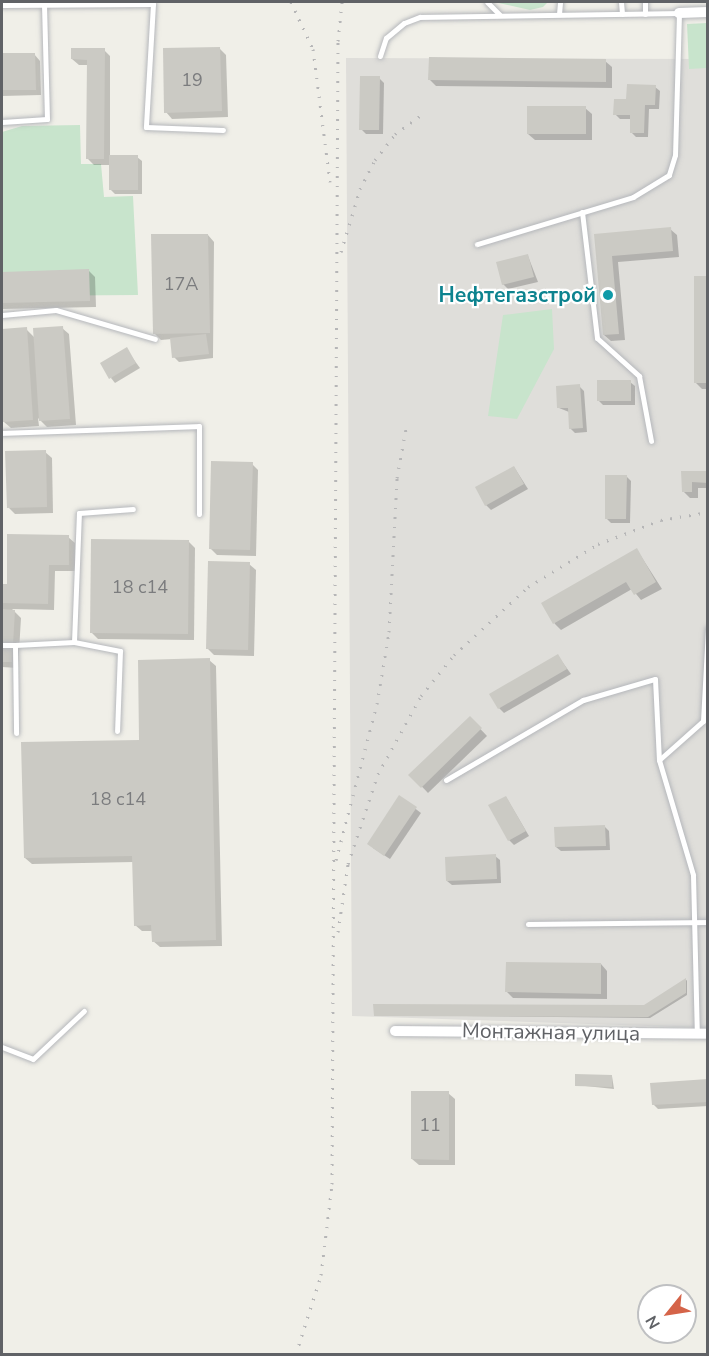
<!DOCTYPE html>
<html>
<head>
<meta charset="utf-8">
<style>
	body { margin:0 }
	#map { position:relative; width:709px; height:1356px; overflow:hidden; background:#f0efe8; font-family:"Nunito Sans",sans-serif }
	div>[style] { position:absolute }
	[style*='--x'] { left:calc(var(--x)*1px); top:calc(var(--y)*1px); width:calc(var(--w)*1px); rotate:calc(var(--a)*1deg) }
	.industrial>* { inset:0; background:#dfdeda }
	.green>* { inset:0; background:#c8e4cc }
	.shadow>* { inset:0; background:#0003 }
	.building>* { inset:0; background:#cbcac4 }
	.roads { filter:drop-shadow(0 0 2px #b5b7bb) drop-shadow(0 0 2px #b5b7bb) }
	.lane>* { height:5px; margin:-2.5px; padding:0 2.5px; transform-origin:2.5px; border-radius:2.5px; background:#fff }
	.street>* { height:10px; margin:-5px; padding:0 5px; transform-origin:5px; border-radius:5px; background:#fff }
	.rail>* { height:3px; margin-top:-1.5px; transform-origin:0; background:repeating-linear-gradient(90deg,#b6b6b7 0 1.5px,transparent 0 9.5px) }
	.dots>* { width:16px; height:16px; translate:-50% -50%; box-sizing:border-box; border:3px solid #fff; border-radius:50% }
	span { translate:-50% -50%; white-space:nowrap; text-align:center; line-height:1.15; -webkit-text-stroke:4.5px #fff; paint-order:stroke }
	.number-label { font-size:18px; color:#7b7c7e }
	.number-label span { -webkit-text-stroke-width:0 }
	.culture-label { font-size:21px; color:#0d838f; font-weight:700 }
	.right { translate:-100% -50%; text-align:right }
	.street-label { font-size:21px; color:#606266 }
	.frame { position:absolute; inset:0; border:3px solid #606266; pointer-events:none }
	.north { position:absolute; left:637px; top:1284px; width:60px; height:60px; box-sizing:border-box; background:#fff; border:2px solid #bfc0c2; border-radius:50%; rotate:240deg; font-size:16px; font-weight:700; line-height:24px; text-align:center; color:#606266 }
	.north::after { content:''; display:block; margin:auto; width:21px; height:27px; background:#d56449; clip-path:polygon(50% 0,100% 100%,50% 72%,0 100%) }
</style>
</head>
<body>
<div id="map">
	<div class="industrial">
		<i style="clip-path:polygon(346px 58px,707px 59px,707px 1028px,352px 1016px)"></i>
	</div>
	<div class="green">
		<i style="clip-path:polygon(494px 2px,548px 2px,543px 7px,530px 10px)"></i>
		<i style="clip-path:polygon(707px 23px,707px 68px,689px 69px,687px 24px)"></i>
		<i style="clip-path:polygon(80px 125px,81px 164px,101px 164px,104px 197px,133px 196px,138px 295px,2px 296px,2px 132px,22px 126px)"></i>
		<i style="clip-path:polygon(552px 309px,554px 349px,517px 419px,488px 416px,503px 315px)"></i>
	</div>
	<div class="shadow">
		<i style="clip-path:polygon(220px 49px,226px 55px,228px 117px,172px 119px,166px 112px)"></i>
		<i style="clip-path:polygon(104px 50px,110px 56px,110px 156px,137px 157px,142px 161px,142px 194px,115px 194px,110px 189px,111px 165px,94px 165px,88px 159px,88px 65px,79px 65px,72px 59px)"></i>
		<i style="clip-path:polygon(34px 54px,40px 61px,41px 95px,2px 96px,2px 55px)"></i>
		<i style="clip-path:polygon(605px 61px,612px 67px,612px 88px,436px 86px,430px 80px)"></i>
		<i style="clip-path:polygon(379px 78px,384px 83px,383px 134px,366px 134px,361px 129px)"></i>
		<i style="clip-path:polygon(655px 87px,660px 91px,659px 109px,649px 109px,648px 137px,636px 137px,631px 132px,632px 119px,620px 119px,615px 114px,628px 101px)"></i>
		<i style="clip-path:polygon(585px 108px,592px 114px,592px 140px,535px 140px,528px 134px)"></i>
		<i style="clip-path:polygon(670px 229px,677px 235px,679px 257px,618px 262px,625px 340px,611px 341px,604px 335px,596px 235px)"></i>
		<i style="clip-path:polygon(208px 235px,214px 242px,213px 358px,179px 362px,174px 357px,172px 339px,161px 340px,154px 333px)"></i>
		<i style="clip-path:polygon(528px 256px,538px 282px,508px 289px,503px 284px)"></i>
		<i style="clip-path:polygon(89px 271px,95px 277px,96px 307px,2px 309px,2px 273px)"></i>
		<i style="clip-path:polygon(708px 277px,708px 389px,702px 389px,695px 382px)"></i>
		<i style="clip-path:polygon(62px 328px,69px 334px,76px 425px,47px 427px,38px 418px,39px 426px,11px 428px,4px 422px,2px 331px,26px 329px,35px 338px)"></i>
		<i style="clip-path:polygon(126px 349px,140px 368px,115px 383px,111px 378px)"></i>
		<i style="clip-path:polygon(630px 382px,635px 386px,635px 405px,603px 405px,598px 400px)"></i>
		<i style="clip-path:polygon(579px 386px,584px 391px,587px 432px,575px 433px,570px 428px,569px 412px,559px 408px)"></i>
		<i style="clip-path:polygon(45px 452px,52px 458px,53px 513px,15px 514px,9px 508px)"></i>
		<i style="clip-path:polygon(252px 464px,258px 470px,256px 556px,217px 555px,210px 548px)"></i>
		<i style="clip-path:polygon(514px 467px,528px 489px,491px 510px,486px 505px)"></i>
		<i style="clip-path:polygon(683px 473px,708px 473px,708px 488px,698px 488px,698px 498px,690px 498px,683px 491px)"></i>
		<i style="clip-path:polygon(626px 476px,631px 481px,630px 523px,611px 523px,606px 518px)"></i>
		<i style="clip-path:polygon(68px 537px,75px 543px,75px 571px,55px 571px,54px 610px,12px 609px,21px 618px,18px 668px,2px 667px,2px 585px,8px 585px)"></i>
		<i style="clip-path:polygon(188px 541px,195px 548px,194px 640px,98px 639px,92px 633px)"></i>
		<i style="clip-path:polygon(637px 550px,662px 589px,641px 600px,632px 589px,561px 630px,555px 624px,543px 604px)"></i>
		<i style="clip-path:polygon(249px 564px,256px 570px,254px 656px,214px 655px,208px 649px)"></i>
		<i style="clip-path:polygon(558px 656px,571px 674px,504px 713px,499px 708px)"></i>
		<i style="clip-path:polygon(209px 660px,216px 666px,222px 946px,160px 947px,153px 941px,153px 931px,142px 931px,135px 925px,134px 862px,32px 864px,25px 858px,141px 741px)"></i>
		<i style="clip-path:polygon(470px 718px,487px 736px,428px 793px,411px 775px)"></i>
		<i style="clip-path:polygon(400px 797px,421px 813px,390px 859px,373px 848px)"></i>
		<i style="clip-path:polygon(506px 797px,529px 836px,514px 845px,509px 840px)"></i>
		<i style="clip-path:polygon(605px 827px,609px 831px,610px 850px,561px 851px,556px 847px)"></i>
		<i style="clip-path:polygon(495px 856px,500px 860px,501px 883px,452px 885px,447px 881px)"></i>
		<i style="clip-path:polygon(601px 964px,607px 971px,607px 999px,513px 998px,507px 992px)"></i>
		<i style="clip-path:polygon(687px 980px,687px 995px,650px 1018px,375px 1015px,645px 1007px)"></i>
		<i style="clip-path:polygon(612px 1076px,614px 1089px,576px 1085px)"></i>
		<i style="clip-path:polygon(708px 1081px,708px 1106px,658px 1109px,653px 1104px)"></i>
		<i style="clip-path:polygon(448px 1093px,455px 1099px,455px 1165px,419px 1165px,412px 1159px)"></i>
	</div>
	<div class="building">
		<i style="clip-path:polygon(220px 47px,222px 111px,164px 113px,163px 48px)"></i>
		<i style="clip-path:polygon(71px 48px,105px 48px,104px 159px,86px 159px,87px 60px,71px 59px)"></i>
		<i style="clip-path:polygon(2px 53px,35px 53px,36px 90px,2px 90px)"></i>
		<i style="clip-path:polygon(429px 57px,606px 59px,606px 82px,428px 80px)"></i>
		<i style="clip-path:polygon(360px 76px,380px 76px,379px 130px,359px 130px)"></i>
		<i style="clip-path:polygon(627px 84px,656px 85px,655px 105px,645px 105px,644px 133px,630px 133px,630px 115px,613px 115px,614px 99px,626px 99px)"></i>
		<i style="clip-path:polygon(527px 106px,586px 106px,586px 134px,527px 134px)"></i>
		<i style="clip-path:polygon(109px 155px,138px 155px,138px 190px,109px 190px)"></i>
		<i style="clip-path:polygon(671px 227px,673px 251px,612px 256px,619px 334px,603px 335px,594px 234px)"></i>
		<i style="clip-path:polygon(151px 234px,208px 234px,210px 333px,153px 334px)"></i>
		<i style="clip-path:polygon(528px 254px,534px 277px,502px 285px,496px 262px)"></i>
		<i style="clip-path:polygon(89px 269px,90px 301px,2px 303px,2px 272px)"></i>
		<i style="clip-path:polygon(694px 276px,708px 276px,708px 383px,694px 383px)"></i>
		<i style="clip-path:polygon(63px 326px,70px 419px,39px 421px,33px 328px)"></i>
		<i style="clip-path:polygon(27px 327px,33px 420px,3px 422px,2px 329px)"></i>
		<i style="clip-path:polygon(206px 334px,209px 354px,172px 358px,170px 338px)"></i>
		<i style="clip-path:polygon(127px 347px,136px 363px,109px 379px,100px 363px)"></i>
		<i style="clip-path:polygon(597px 380px,631px 380px,631px 401px,597px 401px)"></i>
		<i style="clip-path:polygon(580px 384px,583px 428px,569px 429px,568px 408px,557px 408px,556px 386px)"></i>
		<i style="clip-path:polygon(46px 450px,47px 507px,7px 508px,5px 451px)"></i>
		<i style="clip-path:polygon(211px 461px,253px 462px,250px 550px,209px 549px)"></i>
		<i style="clip-path:polygon(514px 466px,524px 484px,485px 506px,475px 487px)"></i>
		<i style="clip-path:polygon(681px 471px,708px 471px,708px 483px,692px 482px,692px 492px,682px 492px)"></i>
		<i style="clip-path:polygon(605px 475px,627px 475px,626px 519px,605px 519px)"></i>
		<i style="clip-path:polygon(7px 534px,69px 535px,69px 565px,49px 565px,48px 604px,2px 603px,2px 584px,7px 584px)"></i>
		<i style="clip-path:polygon(91px 539px,189px 540px,188px 634px,90px 633px)"></i>
		<i style="clip-path:polygon(637px 548px,656px 582px,634px 595px,626px 582px,553px 624px,541px 603px)"></i>
		<i style="clip-path:polygon(208px 561px,250px 562px,248px 650px,206px 649px)"></i>
		<i style="clip-path:polygon(2px 609px,15px 610px,12px 662px,2px 662px)"></i>
		<i style="clip-path:polygon(558px 654px,567px 669px,498px 709px,489px 694px)"></i>
		<i style="clip-path:polygon(210px 658px,216px 940px,152px 942px,151px 925px,134px 926px,132px 856px,24px 858px,21px 742px,139px 740px,138px 660px)"></i>
		<i style="clip-path:polygon(470px 716px,482px 728px,421px 788px,408px 775px)"></i>
		<i style="clip-path:polygon(399px 795px,417px 807px,384px 856px,367px 844px)"></i>
		<i style="clip-path:polygon(506px 796px,526px 831px,508px 841px,488px 805px)"></i>
		<i style="clip-path:polygon(605px 825px,606px 846px,555px 847px,554px 827px)"></i>
		<i style="clip-path:polygon(496px 854px,497px 879px,446px 881px,445px 857px)"></i>
		<i style="clip-path:polygon(506px 962px,601px 963px,601px 994px,505px 992px)"></i>
		<i style="clip-path:polygon(686px 978px,686px 993px,648px 1017px,374px 1016px,373px 1004px,644px 1005px)"></i>
		<i style="clip-path:polygon(575px 1074px,612px 1075px,612px 1087px,575px 1086px)"></i>
		<i style="clip-path:polygon(708px 1079px,708px 1102px,652px 1105px,650px 1083px)"></i>
		<i style="clip-path:polygon(411px 1091px,449px 1091px,449px 1160px,411px 1159px)"></i>
	</div>
	<div class="roads">
		<div class="lane">
			<i style="--x:487;--y:2;--w:18;--a:45"></i>
			<i style="--x:621;--y:2;--w:12;--a:85"></i>
			<i style="--x:2;--y:5;--w:151;--a:-0.4"></i>
			<i style="--x:153;--y:4;--w:123;--a:93.3"></i>
			<i style="--x:146;--y:127;--w:77;--a:2.2"></i>
			<i style="--x:559;--y:14;--w:12;--a:-85"></i>
			<i style="--x:645;--y:14;--w:12;--a:-90"></i>
			<i style="--x:380;--y:56;--w:19;--a:-72"></i>
			<i style="--x:386;--y:38;--w:23;--a:-40"></i>
			<i style="--x:404;--y:23;--w:17;--a:-21"></i>
			<i style="--x:420;--y:17;--w:259;--a:-0.9"></i>
			<i style="--x:679;--y:13;--w:142;--a:91.6"></i>
			<i style="--x:675;--y:155;--w:21;--a:107"></i>
			<i style="--x:669;--y:175;--w:42;--a:148.6"></i>
			<i style="--x:633;--y:197;--w:163;--a:163.2"></i>
			<i style="--x:2;--y:122;--w:45;--a:-3.8"></i>
			<i style="--x:47;--y:119;--w:115;--a:-91.5"></i>
			<i style="--x:582;--y:212;--w:127;--a:83.2"></i>
			<i style="--x:597;--y:338;--w:57;--a:42.1"></i>
			<i style="--x:639;--y:376;--w:66;--a:79.5"></i>
			<i style="--x:2;--y:315;--w:54;--a:-5.3"></i>
			<i style="--x:56;--y:310;--w:103;--a:16.3"></i>
			<i style="--x:2;--y:433;--w:197;--a:-2"></i>
			<i style="--x:199;--y:426;--w:88;--a:90"></i>
			<i style="--x:74;--y:642;--w:47;--a:11.1"></i>
			<i style="--x:120;--y:651;--w:80;--a:92.1"></i>
			<i style="--x:2;--y:645;--w:13;--a:0"></i>
			<i style="--x:15;--y:645;--w:88;--a:89.3"></i>
			<i style="--x:15;--y:645;--w:59;--a:-2.9"></i>
			<i style="--x:74;--y:642;--w:129;--a:-87.8"></i>
			<i style="--x:79;--y:513;--w:54;--a:-4.2"></i>
			<i style="--x:659;--y:760;--w:59;--a:-41.6"></i>
			<i style="--x:703;--y:721;--w:93;--a:-86.9"></i>
			<i style="--x:446;--y:780;--w:159;--a:-30.3"></i>
			<i style="--x:583;--y:700;--w:75;--a:-16.3"></i>
			<i style="--x:655;--y:679;--w:81;--a:87.2"></i>
			<i style="--x:659;--y:760;--w:120;--a:73.5"></i>
			<i style="--x:693;--y:875;--w:159;--a:88.6"></i>
			<i style="--x:528;--y:924;--w:180;--a:-0.6"></i>
			<i style="--x:2;--y:1047;--w:33;--a:21"></i>
			<i style="--x:33;--y:1059;--w:70;--a:-43.3"></i>
		</div>
		<div class="street">
			<i style="--x:679;--y:13;--w:29;--a:-2"></i>
			<i style="--x:395;--y:1031;--w:313;--a:0.5"></i>
		</div>
	</div>
	<div class="rail">
		<i style="--x:291;--y:2;--w:52;--a:64.9"></i>
		<i style="--x:313;--y:49;--w:134;--a:82.7"></i>
		<i style="--x:341;--y:252;--w:66;--a:-73.2"></i>
		<i style="--x:360;--y:189;--w:33;--a:-63"></i>
		<i style="--x:375;--y:160;--w:33;--a:-52"></i>
		<i style="--x:395;--y:134;--w:32;--a:-36"></i>
		<i style="--x:336;--y:860;--w:161;--a:-75.3"></i>
		<i style="--x:377;--y:704;--w:73;--a:-80.5"></i>
		<i style="--x:389;--y:632;--w:154;--a:-87"></i>
		<i style="--x:397;--y:478;--w:50;--a:-79.6"></i>
		<i style="--x:338;--y:932;--w:69;--a:-81.6"></i>
		<i style="--x:348;--y:864;--w:95;--a:-71.6"></i>
		<i style="--x:378;--y:774;--w:89;--a:-61.1"></i>
		<i style="--x:421;--y:696;--w:53;--a:-51.2"></i>
		<i style="--x:454;--y:655;--w:100;--a:-42.6"></i>
		<i style="--x:528;--y:587;--w:82;--a:-31.6"></i>
		<i style="--x:598;--y:544;--w:67;--a:-20.9"></i>
		<i style="--x:661;--y:520;--w:48;--a:-9.7"></i>
		<i style="--x:296;--y:1354;--w:83;--a:-72.4"></i>
		<i style="--x:321;--y:1275;--w:92;--a:-83.1"></i>
		<i style="--x:332;--y:1184;--w:1143;--a:-89.7"></i>
		<i style="--x:338;--y:41;--w:39;--a:-84"></i>
	</div>
	<div class="dots">
		<i style="left:608px;top:295px;background:#0f9aa8"></i>
	</div>
	<div class="number-label">
		<span style="left:192px;top:80px">19</span>
		<span style="left:181px;top:284px">17А</span>
		<span style="left:140px;top:587px">18 с14</span>
		<span style="left:118px;top:799px">18 с14</span>
		<span style="left:430px;top:1125px">11</span>
	</div>
	<div class="culture-label">
		<span class="right" style="left:596px;top:295px">Нефтегазстрой</span>
	</div>
	<div class="street-label">
		<span style="left:551px;top:1032px;rotate:1deg">Монтажная улица</span>
	</div>
	<div class="frame"></div>
	<div class="north">N</div>
</div>
</body>
</html>
